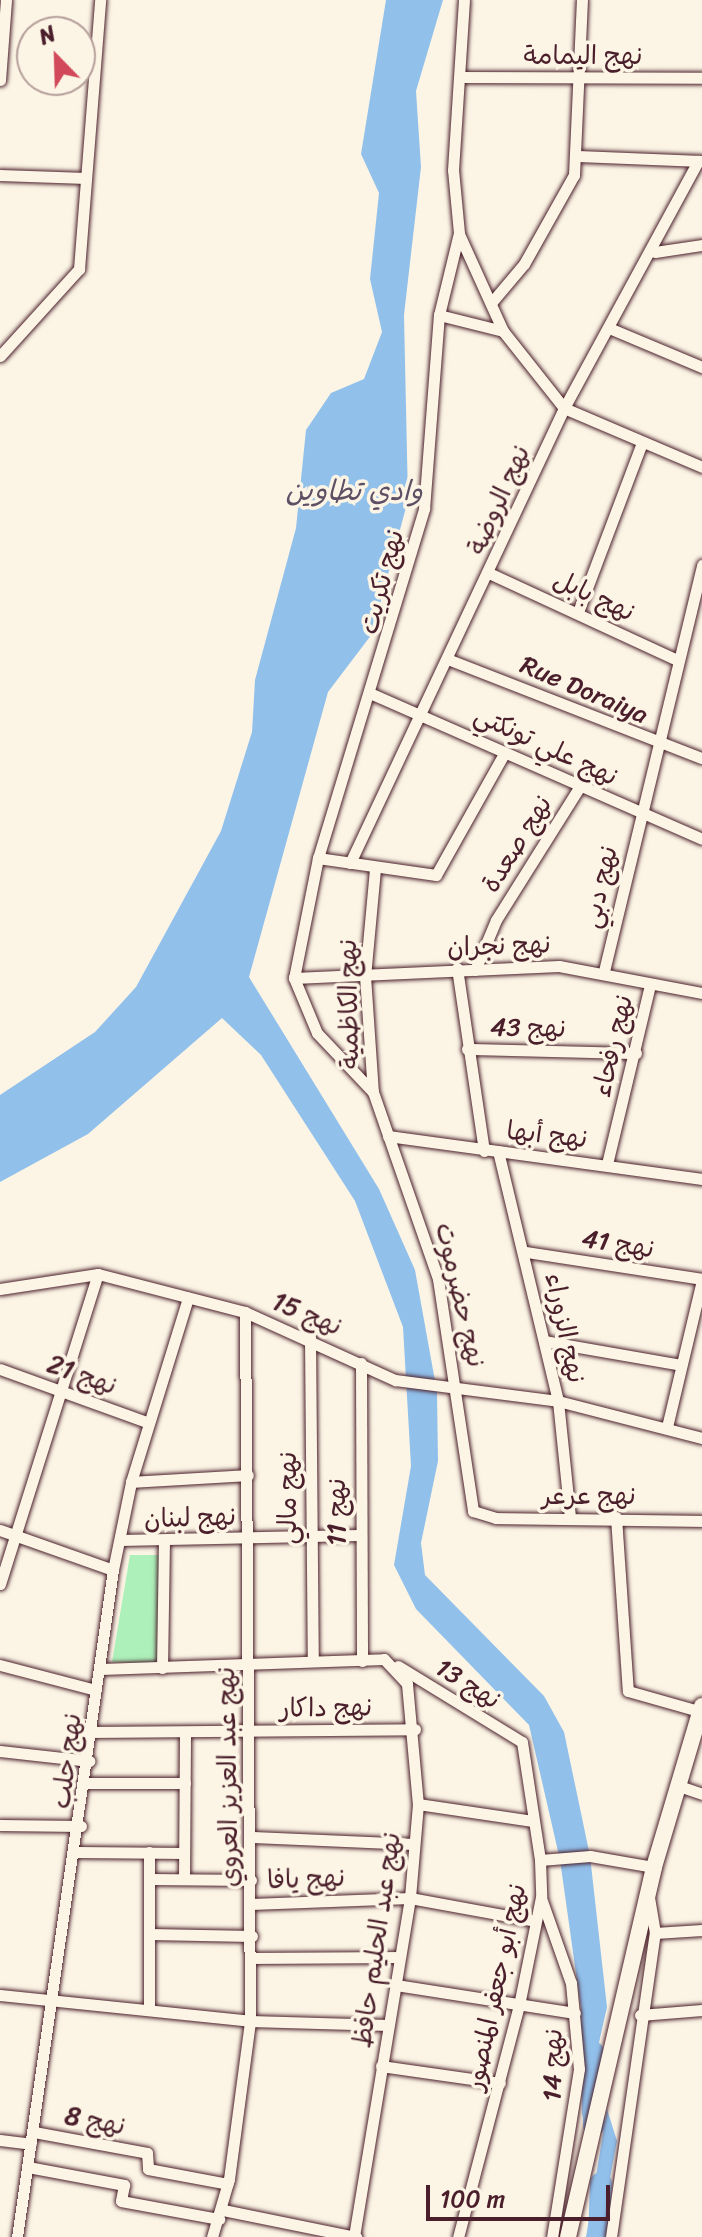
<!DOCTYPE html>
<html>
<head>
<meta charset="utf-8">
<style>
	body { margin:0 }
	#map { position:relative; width:702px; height:2237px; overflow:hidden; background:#fcf5e5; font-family:Sriracha,"Playpen Sans Arabic",sans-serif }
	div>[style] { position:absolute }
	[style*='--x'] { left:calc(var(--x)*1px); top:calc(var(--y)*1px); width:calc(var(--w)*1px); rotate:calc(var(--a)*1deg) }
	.green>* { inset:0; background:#adf0ba }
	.water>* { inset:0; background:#91c0eb }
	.river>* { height:22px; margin:-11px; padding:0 11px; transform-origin:11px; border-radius:11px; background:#91c0eb }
	.roads { filter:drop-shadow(0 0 2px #4a1f2b) drop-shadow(0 0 2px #4a1f2b) }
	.minor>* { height:11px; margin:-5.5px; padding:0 5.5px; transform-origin:5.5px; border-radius:5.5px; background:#fcf5e5 }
	.secondary>* { height:16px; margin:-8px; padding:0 8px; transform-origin:8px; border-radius:8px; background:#fcf5e5 }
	span { translate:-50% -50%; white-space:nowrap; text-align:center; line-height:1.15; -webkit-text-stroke:7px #fcf5e5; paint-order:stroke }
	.street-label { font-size:26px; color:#4a1f2b }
	.water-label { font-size:28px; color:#5f4f65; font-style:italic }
	.north { position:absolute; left:16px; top:16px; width:80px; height:80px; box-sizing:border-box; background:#fcf5e5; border:2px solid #b59f9b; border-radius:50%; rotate:337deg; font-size:22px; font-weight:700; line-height:32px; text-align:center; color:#4a1f2b }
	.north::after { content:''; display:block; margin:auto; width:28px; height:36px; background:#d1495b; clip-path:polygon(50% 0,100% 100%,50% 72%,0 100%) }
	.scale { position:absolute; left:426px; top:2185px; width:184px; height:36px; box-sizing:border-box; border:4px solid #4a1f2b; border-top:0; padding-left:10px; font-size:24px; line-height:28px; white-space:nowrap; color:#4a1f2b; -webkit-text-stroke:6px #fcf5e5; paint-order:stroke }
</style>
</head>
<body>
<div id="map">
	<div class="green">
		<i style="clip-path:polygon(130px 1555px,160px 1555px,159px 1663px,112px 1662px)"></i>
	</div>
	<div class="water">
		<i style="clip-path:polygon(386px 0,443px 0,416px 91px,421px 167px,404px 315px,408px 500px,372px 634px,328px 692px,249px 977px,379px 1189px,415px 1270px,437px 1392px,438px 1461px,421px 1543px,425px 1575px,544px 1696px,564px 1732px,590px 1856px,607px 2007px,582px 2118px,581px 2009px,560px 1860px,529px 1725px,416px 1609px,394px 1565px,411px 1466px,403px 1327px,355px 1201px,261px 1055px,222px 1018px,88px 1134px,0 1182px,0 1095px,95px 1032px,136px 987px,221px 831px,252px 732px,255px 680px,296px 528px,306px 430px,331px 393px,364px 379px,382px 332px,370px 279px,379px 193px,361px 154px)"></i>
		<i style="clip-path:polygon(607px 2109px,617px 2141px,599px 2237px,586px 2237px)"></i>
	</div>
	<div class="river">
		<i style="--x:593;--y:2052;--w:73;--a:89.2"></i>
		<i style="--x:599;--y:2237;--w:54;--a:-87.9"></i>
	</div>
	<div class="roads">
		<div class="minor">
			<i style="--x:463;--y:77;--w:239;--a:0.2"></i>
			<i style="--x:0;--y:80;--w:80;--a:-85.7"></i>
			<i style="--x:577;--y:156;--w:125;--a:2.3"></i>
			<i style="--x:0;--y:175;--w:86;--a:2"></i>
			<i style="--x:459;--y:234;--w:107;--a:65.6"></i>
			<i style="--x:503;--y:331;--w:98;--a:51.6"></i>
			<i style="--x:564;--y:408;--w:150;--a:23.1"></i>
			<i style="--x:655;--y:252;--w:48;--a:-8.5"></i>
			<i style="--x:491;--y:303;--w:51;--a:-49.8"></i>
			<i style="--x:524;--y:264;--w:102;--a:-60.7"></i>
			<i style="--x:574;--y:175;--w:175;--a:-87.4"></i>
			<i style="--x:439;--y:315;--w:66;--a:14"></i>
			<i style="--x:609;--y:328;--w:101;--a:22.8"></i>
			<i style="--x:0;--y:356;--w:118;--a:-47.8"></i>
			<i style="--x:79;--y:269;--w:270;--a:-85.5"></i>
			<i style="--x:491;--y:574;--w:205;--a:24.8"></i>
			<i style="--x:578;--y:612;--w:181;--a:-69.3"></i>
			<i style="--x:450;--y:660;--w:270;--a:21.3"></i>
			<i style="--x:372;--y:694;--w:360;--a:23.7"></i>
			<i style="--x:318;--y:858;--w:119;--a:8.2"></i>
			<i style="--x:436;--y:875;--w:139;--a:-60.7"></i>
			<i style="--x:350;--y:863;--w:503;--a:-64.81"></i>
			<i style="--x:564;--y:408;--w:281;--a:-61.5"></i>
			<i style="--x:375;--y:869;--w:107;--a:95.3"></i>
			<i style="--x:365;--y:976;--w:116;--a:86.1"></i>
			<i style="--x:373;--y:1092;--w:198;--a:70.8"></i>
			<i style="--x:438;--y:1279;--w:235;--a:81.4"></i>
			<i style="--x:473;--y:1511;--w:24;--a:17"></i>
			<i style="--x:496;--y:1518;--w:206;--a:0.8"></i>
			<i style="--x:457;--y:968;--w:185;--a:81.6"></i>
			<i style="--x:475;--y:970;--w:54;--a:-67.2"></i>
			<i style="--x:496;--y:920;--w:158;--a:-57.9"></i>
			<i style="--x:604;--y:971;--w:418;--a:-76.4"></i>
			<i style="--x:294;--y:978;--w:265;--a:-2.6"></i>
			<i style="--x:559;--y:966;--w:146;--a:10.7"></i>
			<i style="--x:467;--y:1049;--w:169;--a:1.4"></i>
			<i style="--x:373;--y:1092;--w:81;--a:-133.5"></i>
			<i style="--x:317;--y:1033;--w:60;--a:-112.7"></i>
			<i style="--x:294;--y:978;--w:122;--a:-78.7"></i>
			<i style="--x:318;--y:858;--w:365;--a:-73.1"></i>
			<i style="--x:424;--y:509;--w:195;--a:-85.6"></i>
			<i style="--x:439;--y:315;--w:84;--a:-76.3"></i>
			<i style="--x:459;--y:233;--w:63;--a:-95.4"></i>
			<i style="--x:453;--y:170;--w:170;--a:-86.3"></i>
			<i style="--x:388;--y:1136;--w:317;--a:7.8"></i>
			<i style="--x:498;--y:1151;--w:257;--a:76.5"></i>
			<i style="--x:558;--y:1401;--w:118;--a:84.1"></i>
			<i style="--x:607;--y:1164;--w:184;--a:-76.5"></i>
			<i style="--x:526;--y:1252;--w:178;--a:8.7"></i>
			<i style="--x:0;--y:1289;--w:99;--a:-8.7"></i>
			<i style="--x:98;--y:1274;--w:152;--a:14.5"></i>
			<i style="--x:245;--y:1312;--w:165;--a:24.4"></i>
			<i style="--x:395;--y:1380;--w:164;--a:7.3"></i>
			<i style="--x:558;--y:1401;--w:149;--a:14.4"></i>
			<i style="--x:310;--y:1337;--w:323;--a:89.5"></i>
			<i style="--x:544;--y:1341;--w:139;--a:9.9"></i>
			<i style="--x:361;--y:1363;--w:298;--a:89.8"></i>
			<i style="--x:0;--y:1369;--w:158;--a:19.9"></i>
			<i style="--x:667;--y:1427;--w:151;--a:-76.6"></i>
			<i style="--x:131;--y:1482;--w:117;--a:-3.4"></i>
			<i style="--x:616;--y:1517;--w:174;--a:86.1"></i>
			<i style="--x:628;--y:1691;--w:77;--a:15.8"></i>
			<i style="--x:0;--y:1530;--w:120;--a:19.5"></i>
			<i style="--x:120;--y:1540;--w:238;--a:-1.2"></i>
			<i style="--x:0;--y:1584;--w:325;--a:-72.5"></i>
			<i style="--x:0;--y:1665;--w:99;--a:14.6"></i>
			<i style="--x:398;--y:1666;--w:145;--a:31.5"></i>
			<i style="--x:522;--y:1742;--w:119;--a:81.3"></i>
			<i style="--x:540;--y:1860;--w:37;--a:88"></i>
			<i style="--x:541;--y:1897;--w:110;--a:101.5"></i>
			<i style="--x:519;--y:2005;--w:240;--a:104.7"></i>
			<i style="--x:162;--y:1668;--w:124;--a:-89.1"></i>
			<i style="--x:101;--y:1669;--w:283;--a:-2"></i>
			<i style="--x:384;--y:1659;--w:34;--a:47"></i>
			<i style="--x:407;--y:1684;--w:121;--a:84.8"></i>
			<i style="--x:418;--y:1804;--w:94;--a:94.9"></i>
			<i style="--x:410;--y:1898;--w:344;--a:99.4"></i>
			<i style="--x:94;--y:1732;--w:321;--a:-0.5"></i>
			<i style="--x:0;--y:1751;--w:90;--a:6.4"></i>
			<i style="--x:87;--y:1783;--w:98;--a:0"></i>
			<i style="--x:679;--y:1786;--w:24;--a:19"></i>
			<i style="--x:418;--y:1804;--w:116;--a:8.4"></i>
			<i style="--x:0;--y:1825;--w:81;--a:0.7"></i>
			<i style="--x:253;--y:1837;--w:161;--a:2.5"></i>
			<i style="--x:77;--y:1852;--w:107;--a:0.5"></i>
			<i style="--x:540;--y:1860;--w:50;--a:-4.6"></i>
			<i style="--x:590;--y:1856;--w:65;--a:9.8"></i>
			<i style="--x:150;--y:1879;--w:101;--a:0.6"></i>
			<i style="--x:184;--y:1879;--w:147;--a:-89.6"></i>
			<i style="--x:541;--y:1898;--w:90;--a:70.6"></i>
			<i style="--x:571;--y:1983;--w:86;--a:84.7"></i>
			<i style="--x:579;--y:2069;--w:170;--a:99.1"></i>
			<i style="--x:251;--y:1904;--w:159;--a:-2.2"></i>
			<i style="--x:410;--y:1898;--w:127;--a:10.4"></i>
			<i style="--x:655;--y:1933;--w:47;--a:-3.7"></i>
			<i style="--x:150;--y:1934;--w:102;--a:1.1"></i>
			<i style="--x:252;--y:1958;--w:146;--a:-0.4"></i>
			<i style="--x:396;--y:1985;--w:181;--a:8.9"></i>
			<i style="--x:0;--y:1995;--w:251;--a:5.9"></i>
			<i style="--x:250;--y:2021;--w:138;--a:1.7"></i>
			<i style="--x:149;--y:2006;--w:154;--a:-90"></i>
			<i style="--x:640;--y:2015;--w:62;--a:-4.6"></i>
			<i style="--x:381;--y:2066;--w:120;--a:8.1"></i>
			<i style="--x:34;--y:2132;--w:115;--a:10.5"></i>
			<i style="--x:147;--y:2153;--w:16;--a:86"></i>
			<i style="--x:148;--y:2169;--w:81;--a:10.6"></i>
			<i style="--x:0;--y:2140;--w:31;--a:7"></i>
			<i style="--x:28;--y:2167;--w:98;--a:10.6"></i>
			<i style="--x:124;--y:2185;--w:16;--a:101"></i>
			<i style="--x:121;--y:2201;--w:100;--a:10.4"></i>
			<i style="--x:223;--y:2210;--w:136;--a:11.5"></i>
			<i style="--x:17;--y:2237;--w:674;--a:-81.81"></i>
			<i style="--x:113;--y:1570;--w:90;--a:-78.4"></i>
			<i style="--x:131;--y:1482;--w:193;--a:-72.8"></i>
			<i style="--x:212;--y:2237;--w:60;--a:-73.7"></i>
			<i style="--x:229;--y:2179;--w:159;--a:-82.4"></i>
			<i style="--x:250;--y:2021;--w:709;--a:-90.4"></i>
			<i style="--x:611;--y:2237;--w:307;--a:-81.8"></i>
			<i style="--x:655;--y:1933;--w:43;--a:-99.5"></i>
		</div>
		<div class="secondary">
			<i style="--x:568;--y:2237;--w:380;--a:-76.9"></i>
			<i style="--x:654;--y:1867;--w:168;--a:-73.4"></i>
		</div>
	</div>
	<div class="street-label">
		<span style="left:583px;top:56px">نهج اليمامة</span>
		<span style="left:499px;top:500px;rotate:-66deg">نهج الروضة</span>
		<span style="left:382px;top:582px;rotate:-75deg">نهج تكريت</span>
		<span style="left:594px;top:596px;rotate:25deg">نهج بابل</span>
		<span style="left:584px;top:690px;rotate:23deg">Rue Doraiya</span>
		<span style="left:546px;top:746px;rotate:25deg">نهج علي تونكتي</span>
		<span style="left:517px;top:844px;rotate:-58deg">نهج صعدة</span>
		<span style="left:600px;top:887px;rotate:-77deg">نهج دبي</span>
		<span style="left:499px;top:946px;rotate:-2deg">نهج نجران</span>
		<span style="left:349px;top:1004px;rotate:-91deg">نهج الكاظمية</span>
		<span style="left:528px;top:1028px;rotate:1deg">نهج 43</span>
		<span style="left:613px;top:1046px;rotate:-77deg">نهج رفحاء</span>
		<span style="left:547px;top:1135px;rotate:6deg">نهج أبها</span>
		<span style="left:618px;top:1244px;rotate:9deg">نهج 41</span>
		<span style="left:460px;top:1295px;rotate:77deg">نهج حضرموت</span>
		<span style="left:307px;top:1314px;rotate:23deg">نهج 15</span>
		<span style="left:565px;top:1328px;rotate:78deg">نهج الزوراء</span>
		<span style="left:82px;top:1375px;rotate:20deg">نهج 21</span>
		<span style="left:589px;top:1496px">نهج عرعر</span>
		<span style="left:288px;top:1498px;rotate:-90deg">نهج مالي</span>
		<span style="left:337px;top:1512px;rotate:-90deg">نهج 11</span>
		<span style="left:190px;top:1518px;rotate:-2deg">نهج لبنان</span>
		<span style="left:468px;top:1684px;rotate:32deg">نهج 13</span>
		<span style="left:326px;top:1708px;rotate:-1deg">نهج داكار</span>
		<span style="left:67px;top:1761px;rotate:-83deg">نهج حلب</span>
		<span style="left:228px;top:1777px;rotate:-91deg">نهج عبد العزيز العروي</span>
		<span style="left:306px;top:1879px;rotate:-2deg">نهج يافا</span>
		<span style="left:377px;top:1940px;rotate:-82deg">نهج عبد الحليم حافظ</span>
		<span style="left:496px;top:1987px;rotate:-78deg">نهج أبو جعفر المنصور</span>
		<span style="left:553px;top:2065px;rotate:-89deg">نهج 14</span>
		<span style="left:95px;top:2121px;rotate:11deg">نهج 8</span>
	</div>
	<div class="water-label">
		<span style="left:354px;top:491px">وادي تطاوين</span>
	</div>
	<div class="north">N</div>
	<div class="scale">100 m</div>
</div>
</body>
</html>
